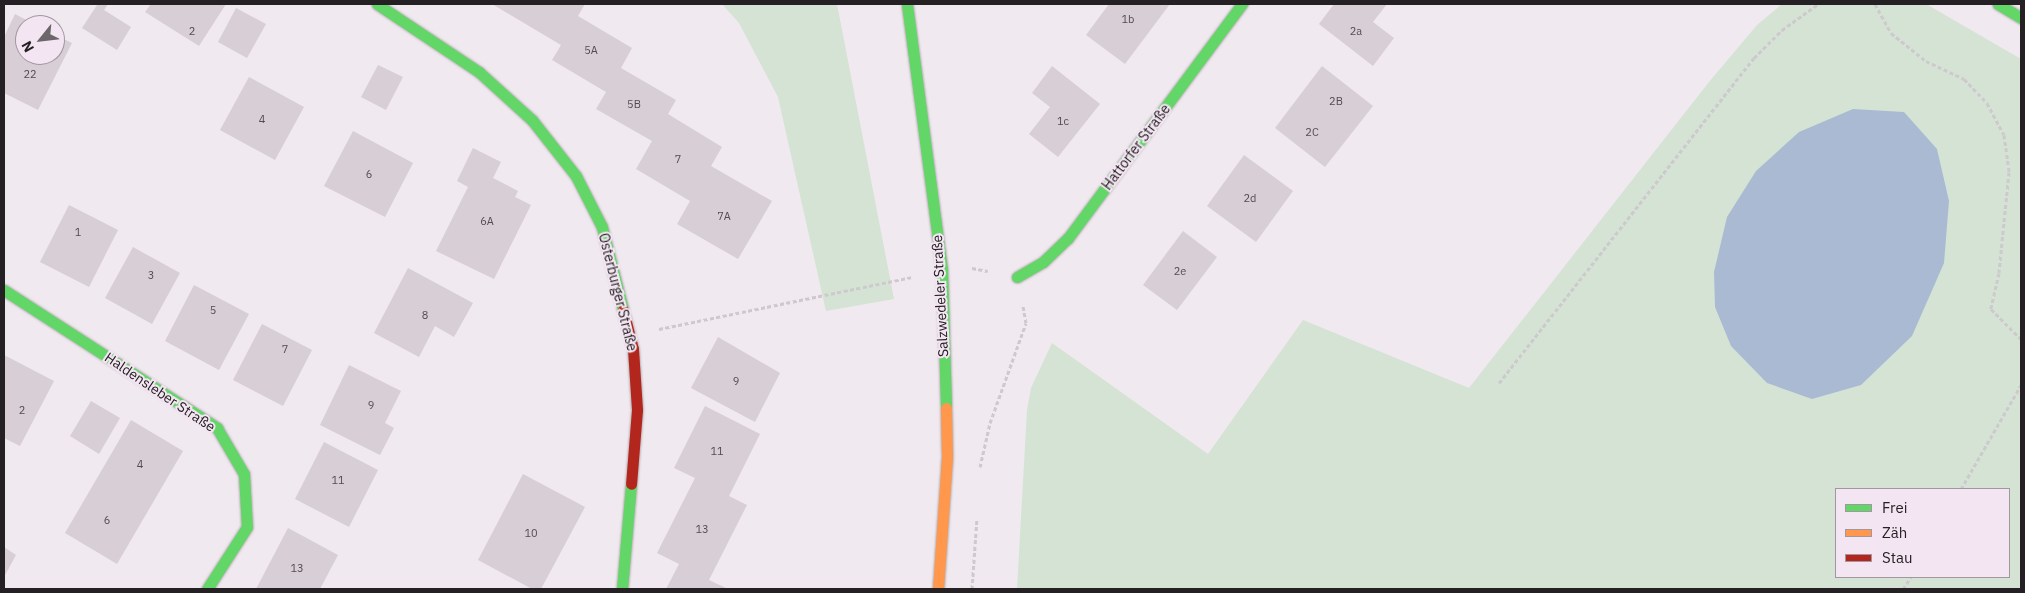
<!DOCTYPE html>
<html>
<head>
<meta charset="utf-8">
<style>
	body { margin:0 }
	#map { position:relative; width:2025px; height:593px; overflow:hidden; background:#f0e9ef; font-family:"IBM Plex Sans",sans-serif }
	div>[style] { position:absolute }
	[style*='--x'] { left:calc(var(--x)*1px); top:calc(var(--y)*1px); width:calc(var(--w)*1px); rotate:calc(var(--a)*1deg) }
	.green>* { inset:0; background:#d4e3d4 }
	.water>* { inset:0; background:#aabad3 }
	.building>* { inset:0; background:#d7ced6 }
	.path>* { height:3px; margin-top:-1.5px; transform-origin:0; background:repeating-linear-gradient(90deg,#cdc9cd 0 4px,transparent 0 6.5px) }
	.roads { filter:drop-shadow(0 0 1px #b4aeb2) drop-shadow(0 0 1px #b4aeb2) }
	.fast>* { height:11px; margin:-5.5px; padding:0 5.5px; transform-origin:5.5px; border-radius:5.5px; background:#63d668 }
	.slow>* { height:11px; margin:-5.5px; padding:0 5.5px; transform-origin:5.5px; border-radius:5.5px; background:#ff974d }
	.jam>* { height:11px; margin:-5.5px; padding:0 5.5px; transform-origin:5.5px; border-radius:5.5px; background:#b3261e }
	span { translate:-50% -50%; white-space:nowrap; text-align:center; line-height:1.15; -webkit-text-stroke:4px #f3e6f2; paint-order:stroke }
	.number-label { font-size:11px; color:#524c50 }
	.number-label span { -webkit-text-stroke-width:0 }
	.street-label { font-size:14px; color:#252024 }
	.frame { position:absolute; inset:0; border:5px solid #252024; pointer-events:none }
	.legend { position:absolute; left:1835px; top:488px; width:175px; height:90px; box-sizing:border-box; background:#f3e6f2; border:1px solid #a197a0; margin:0; padding:6px 9px; list-style:none; font-size:15px; color:#252024 }
	.legend li { display:flex; align-items:center; gap:10px; height:25px }
	.legend b { width:25px; border:1px solid #a197a0 }
	.north { position:absolute; left:15px; top:15px; width:50px; height:50px; box-sizing:border-box; background:#f3e6f2; border:1px solid #a197a0; border-radius:50%; rotate:241deg; font-size:14px; font-weight:700; line-height:20px; text-align:center; color:#252024 }
	.north::after { content:''; display:block; margin:auto; width:18px; height:22px; background:#6c666b; clip-path:polygon(50% 0,100% 100%,50% 72%,0 100%) }
</style>
</head>
<body>
<div id="map">
	<div class="green">
		<i style="clip-path:polygon(722px 4px,837px 4px,894px 299px,826px 311px,778px 97px,739px 23px)"></i>
		<i style="clip-path:polygon(evenodd,1782px 4px,1926px 4px,2021px 59px,2021px 589px,1017px 589px,1027px 410px,1031px 388px,1052px 343px,1208px 454px,1303px 320px,1469px 388px,1709px 82px,1757px 25px,1782px 4px,1836px 489px,2009px 489px,2009px 577px,1836px 577px,1836px 489px)"></i>
	</div>
	<div class="water">
		<i style="clip-path:polygon(1853px 109px,1904px 112px,1937px 149px,1949px 201px,1944px 263px,1912px 336px,1861px 385px,1812px 399px,1767px 383px,1731px 346px,1715px 307px,1714px 272px,1727px 217px,1756px 171px,1799px 132px)"></i>
	</div>
	<div class="building">
		<i style="clip-path:polygon(94px 4px,108px 4px,104px 10px,131px 27px,117px 50px,82px 28px,97px 5px)"></i>
		<i style="clip-path:polygon(151px 4px,226px 4px,199px 46px,145px 12px)"></i>
		<i style="clip-path:polygon(492px 4px,585px 4px,578px 16px,632px 48px,621px 68px,676px 100px,668px 114px,722px 147px,711px 166px,772px 201px,738px 259px,677px 224px,690px 201px,636px 169px,652px 141px,596px 109px,606px 92px,552px 60px,561px 45px)"></i>
		<i style="clip-path:polygon(1109px 4px,1170px 4px,1125px 64px,1086px 35px)"></i>
		<i style="clip-path:polygon(1334px 4px,1387px 4px,1373px 22px,1394px 38px,1373px 66px,1319px 24px)"></i>
		<i style="clip-path:polygon(236px 8px,266px 24px,247px 58px,218px 42px)"></i>
		<i style="clip-path:polygon(15px 14px,36px 25px,25px 25px,25px 55px,55px 55px,55px 35px,72px 43px,38px 110px,4px 93px,4px 37px)"></i>
		<i style="clip-path:polygon(378px 65px,403px 77px,386px 110px,361px 97px)"></i>
		<i style="clip-path:polygon(1052px 66px,1100px 104px,1058px 157px,1029px 134px,1050px 107px,1032px 93px)"></i>
		<i style="clip-path:polygon(1322px 66px,1373px 106px,1325px 167px,1275px 128px)"></i>
		<i style="clip-path:polygon(249px 77px,304px 107px,275px 160px,220px 130px)"></i>
		<i style="clip-path:polygon(353px 131px,413px 163px,385px 217px,324px 186px)"></i>
		<i style="clip-path:polygon(473px 148px,501px 162px,493px 178px,518px 191px,515px 197px,531px 205px,494px 279px,436px 251px,468px 187px,457px 181px)"></i>
		<i style="clip-path:polygon(1244px 155px,1293px 191px,1256px 242px,1207px 206px)"></i>
		<i style="clip-path:polygon(69px 205px,118px 230px,89px 287px,40px 262px)"></i>
		<i style="clip-path:polygon(1183px 231px,1217px 257px,1177px 310px,1143px 285px)"></i>
		<i style="clip-path:polygon(133px 247px,180px 273px,152px 324px,105px 298px)"></i>
		<i style="clip-path:polygon(408px 268px,473px 303px,454px 337px,435px 326px,419px 357px,374px 333px)"></i>
		<i style="clip-path:polygon(194px 285px,249px 314px,219px 370px,165px 341px)"></i>
		<i style="clip-path:polygon(262px 324px,312px 350px,283px 406px,233px 380px)"></i>
		<i style="clip-path:polygon(718px 337px,780px 373px,755px 422px,691px 388px)"></i>
		<i style="clip-path:polygon(4px 355px,54px 381px,20px 446px,4px 438px)"></i>
		<i style="clip-path:polygon(349px 365px,401px 391px,385px 423px,394px 428px,380px 455px,320px 425px)"></i>
		<i style="clip-path:polygon(91px 401px,120px 418px,99px 454px,70px 436px)"></i>
		<i style="clip-path:polygon(705px 406px,760px 434px,729px 496px,747px 505px,709px 580px,728px 589px,666px 589px,679px 564px,657px 553px,695px 478px,674px 468px)"></i>
		<i style="clip-path:polygon(131px 420px,183px 451px,117px 564px,65px 533px)"></i>
		<i style="clip-path:polygon(324px 442px,378px 470px,349px 527px,295px 499px)"></i>
		<i style="clip-path:polygon(523px 474px,585px 507px,541px 589px,532px 589px,478px 560px)"></i>
		<i style="clip-path:polygon(288px 528px,338px 555px,320px 589px,256px 589px)"></i>
		<i style="clip-path:polygon(4px 547px,16px 555px,4px 577px)"></i>
	</div>
	<div class="path">
		<i style="--x:1875;--y:4;--w:33;--a:61"></i>
		<i style="--x:1891;--y:33;--w:45;--a:38.7"></i>
		<i style="--x:1926;--y:61;--w:42;--a:25.3"></i>
		<i style="--x:1964;--y:79;--w:33;--a:46"></i>
		<i style="--x:1987;--y:103;--w:36;--a:62"></i>
		<i style="--x:2004;--y:135;--w:37;--a:82"></i>
		<i style="--x:2009;--y:172;--w:101;--a:95.7"></i>
		<i style="--x:1999;--y:273;--w:37;--a:103"></i>
		<i style="--x:1991;--y:309;--w:42;--a:45"></i>
		<i style="--x:972;--y:268;--w:16;--a:11"></i>
		<i style="--x:659;--y:329;--w:258;--a:-11.6"></i>
		<i style="--x:1499;--y:383;--w:413;--a:-51.9"></i>
		<i style="--x:1754;--y:58;--w:40;--a:-45"></i>
		<i style="--x:1782;--y:30;--w:44;--a:-35.8"></i>
		<i style="--x:980;--y:467;--w:45;--a:-77.2"></i>
		<i style="--x:990;--y:423;--w:106;--a:-70.2"></i>
		<i style="--x:1026;--y:323;--w:17;--a:-100"></i>
		<i style="--x:1961;--y:489;--w:120;--a:-60"></i>
		<i style="--x:972;--y:589;--w:71;--a:-86"></i>
		<i style="--x:1903;--y:589;--w:14;--a:-56"></i>
	</div>
	<div class="roads">
		<div class="fast">
			<i style="--x:377;--y:4;--w:123;--a:33.7"></i>
			<i style="--x:479;--y:72;--w:72;--a:42.2"></i>
			<i style="--x:532;--y:120;--w:71;--a:51.8"></i>
			<i style="--x:576;--y:176;--w:57;--a:63"></i>
			<i style="--x:602;--y:227;--w:86;--a:75.8"></i>
			<i style="--x:907;--y:4;--w:269;--a:82.5"></i>
			<i style="--x:942;--y:271;--w:137;--a:88.3"></i>
			<i style="--x:1998;--y:4;--w:27;--a:31"></i>
			<i style="--x:1017;--y:277;--w:30;--a:-30"></i>
			<i style="--x:1043;--y:262;--w:35;--a:-44"></i>
			<i style="--x:1068;--y:238;--w:292;--a:-53.4"></i>
			<i style="--x:4;--y:290;--w:254;--a:32.9"></i>
			<i style="--x:217;--y:428;--w:53;--a:59.6"></i>
			<i style="--x:244;--y:474;--w:53;--a:86.8"></i>
			<i style="--x:247;--y:527;--w:74;--a:122.8"></i>
			<i style="--x:622;--y:589;--w:105;--a:-85.1"></i>
		</div>
		<div class="slow">
			<i style="--x:938;--y:589;--w:133;--a:-86.1"></i>
			<i style="--x:947;--y:456;--w:48;--a:-91.2"></i>
		</div>
		<div class="jam">
			<i style="--x:623;--y:310;--w:40;--a:75.6"></i>
			<i style="--x:633;--y:349;--w:61;--a:86.2"></i>
			<i style="--x:637;--y:410;--w:74;--a:94.6"></i>
		</div>
	</div>
	<div class="number-label">
		<span style="left:1128px;top:19px">1b</span>
		<span style="left:192px;top:31px">2</span>
		<span style="left:1356px;top:31px">2a</span>
		<span style="left:591px;top:50px">5A</span>
		<span style="left:30px;top:74px">22</span>
		<span style="left:1336px;top:101px">2B</span>
		<span style="left:634px;top:104px">5B</span>
		<span style="left:262px;top:119px">4</span>
		<span style="left:1063px;top:121px">1c</span>
		<span style="left:1312px;top:132px">2C</span>
		<span style="left:678px;top:159px">7</span>
		<span style="left:369px;top:174px">6</span>
		<span style="left:1250px;top:198px">2d</span>
		<span style="left:724px;top:216px">7A</span>
		<span style="left:487px;top:221px">6A</span>
		<span style="left:78px;top:232px">1</span>
		<span style="left:1180px;top:271px">2e</span>
		<span style="left:151px;top:275px">3</span>
		<span style="left:213px;top:310px">5</span>
		<span style="left:425px;top:315px">8</span>
		<span style="left:285px;top:349px">7</span>
		<span style="left:736px;top:381px">9</span>
		<span style="left:371px;top:405px">9</span>
		<span style="left:22px;top:410px">2</span>
		<span style="left:717px;top:451px">11</span>
		<span style="left:140px;top:464px">4</span>
		<span style="left:338px;top:480px">11</span>
		<span style="left:107px;top:520px">6</span>
		<span style="left:702px;top:529px">13</span>
		<span style="left:531px;top:533px">10</span>
		<span style="left:297px;top:568px">13</span>
	</div>
	<div class="street-label">
		<span style="left:1136px;top:147px;rotate:-53deg">Hattorfer Straße</span>
		<span style="left:618px;top:292px;rotate:76deg">Osterburger Straße</span>
		<span style="left:940px;top:296px;rotate:-93deg">Salzwedeler Straße</span>
		<span style="left:160px;top:392px;rotate:34deg">Haldensleber Straße</span>
	</div>
	<div class="frame"></div>
	<ul class="legend">
	<li><b style="height:6px;background:#63d668"></b>Frei</li>
	<li><b style="height:6px;background:#ff974d"></b>Zäh</li>
	<li><b style="height:6px;background:#b3261e"></b>Stau</li>
	</ul>
	<div class="north">N</div>
</div>
</body>
</html>
